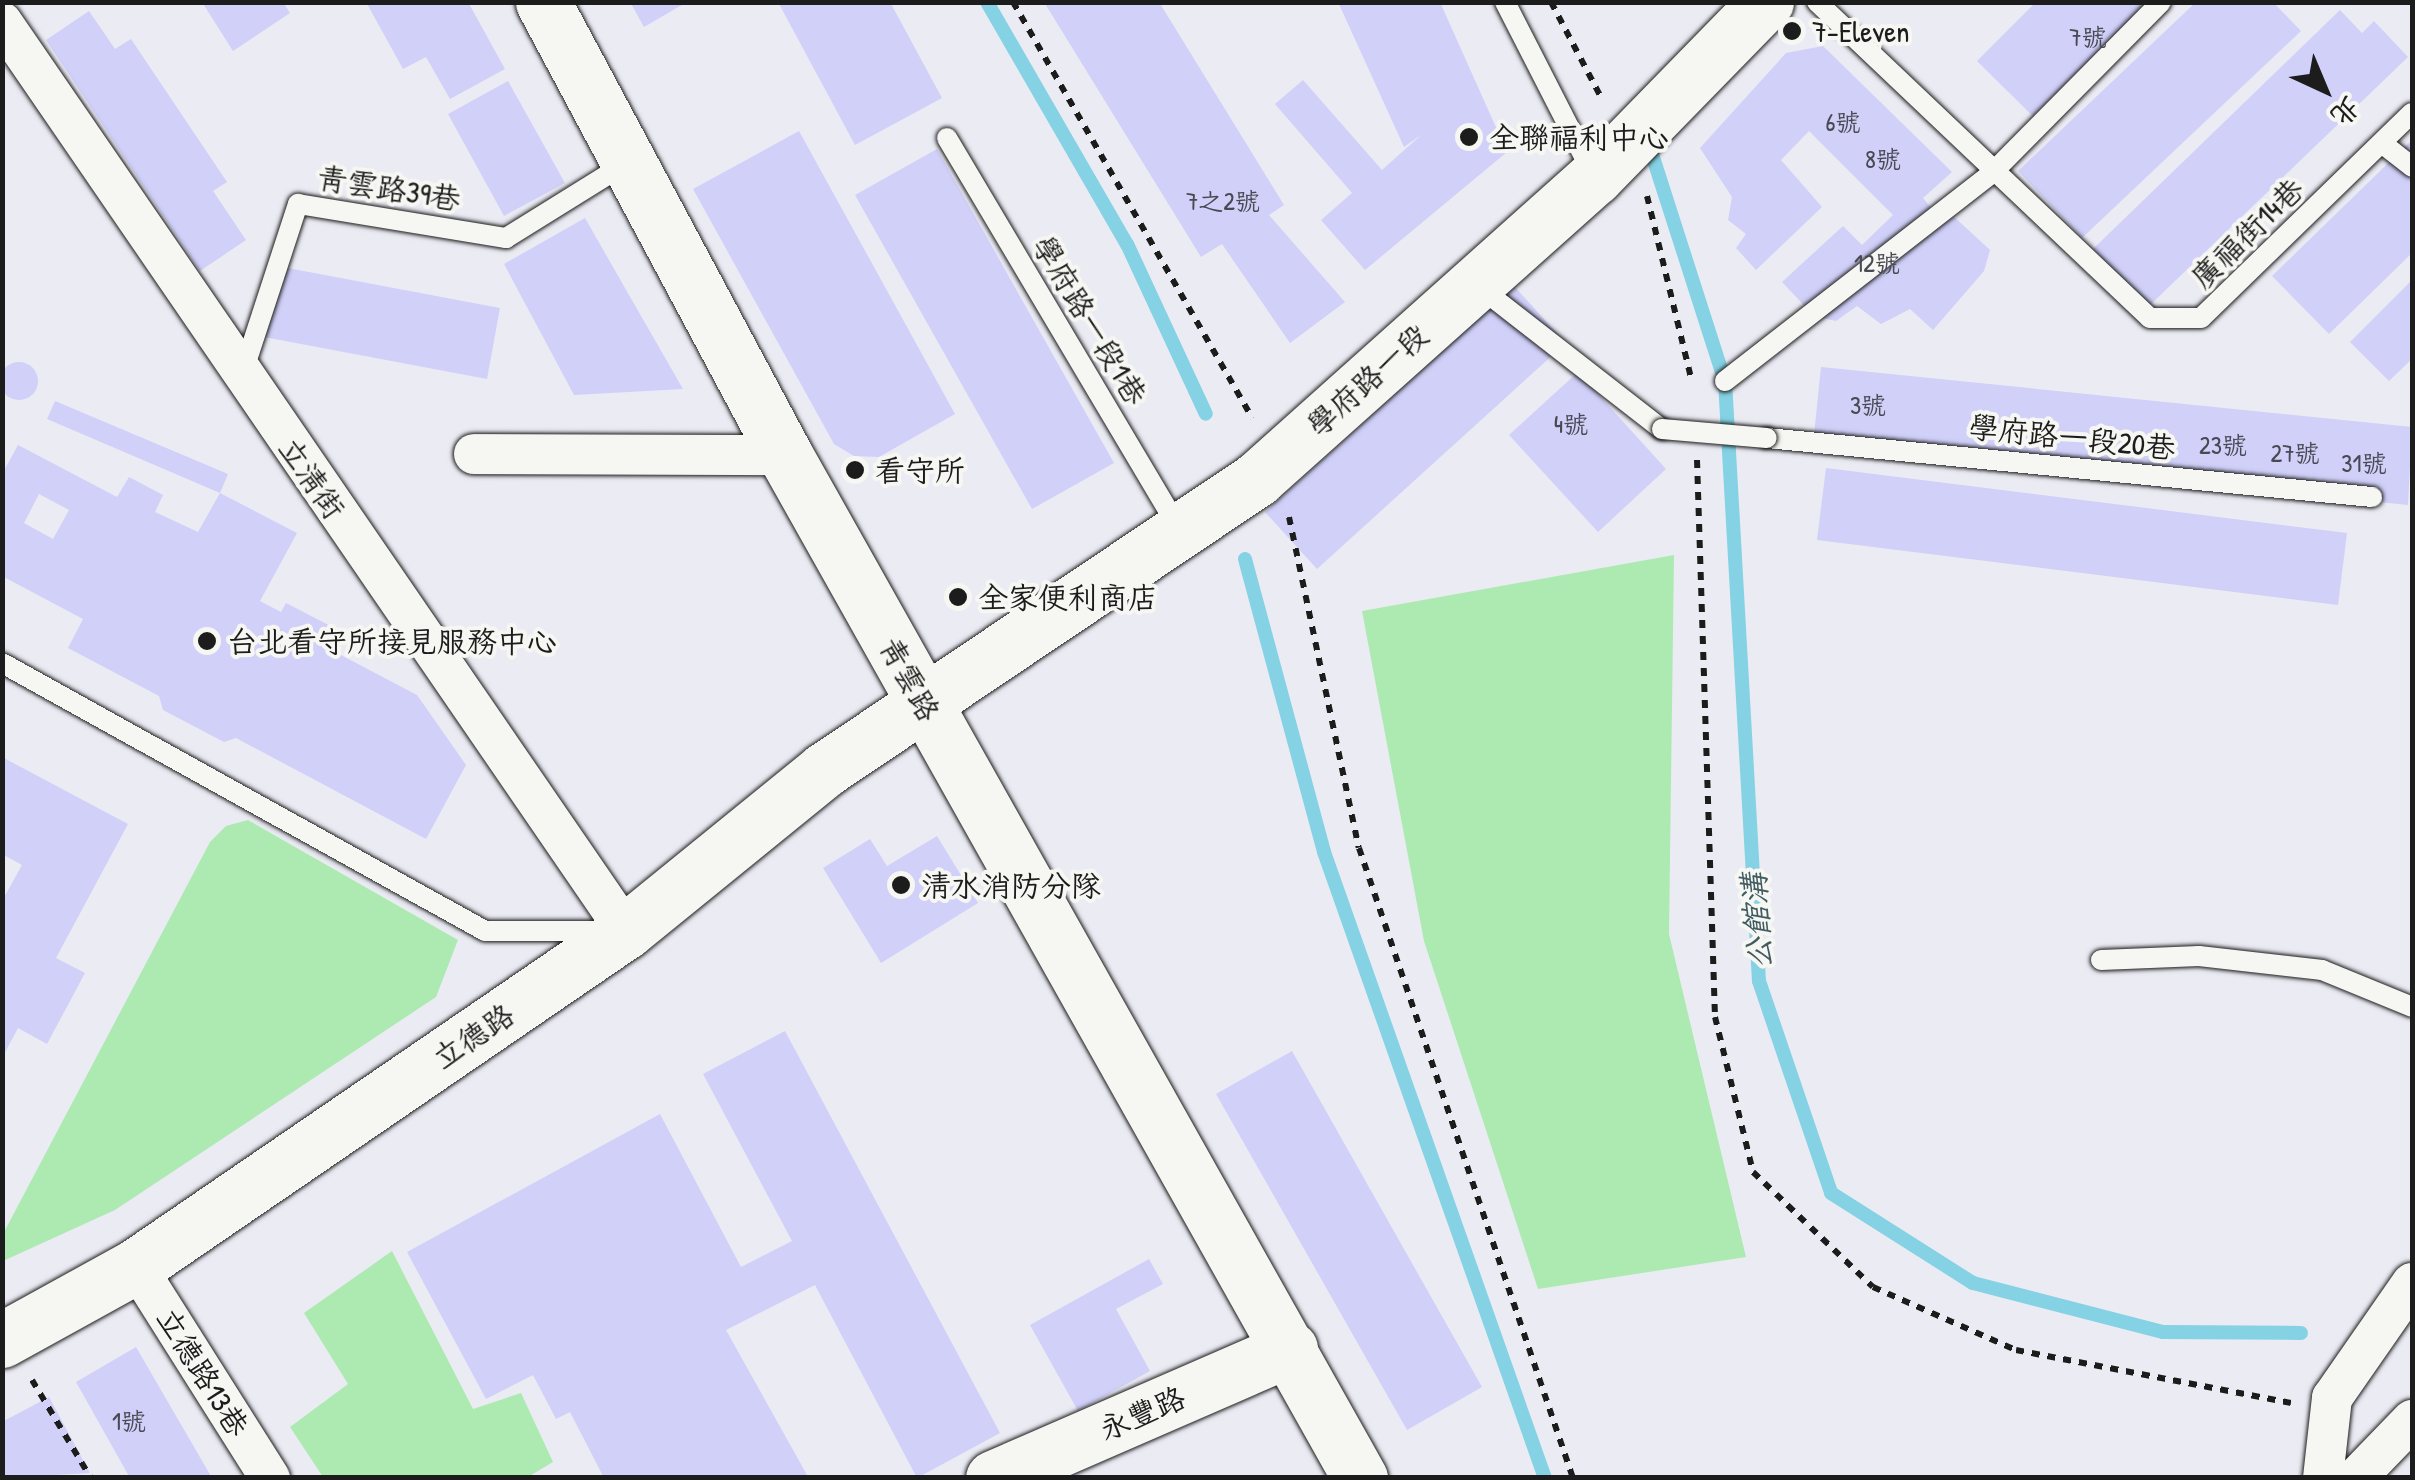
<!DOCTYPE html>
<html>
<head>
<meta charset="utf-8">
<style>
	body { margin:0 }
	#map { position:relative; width:2415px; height:1480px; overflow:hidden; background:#ebebf4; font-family:"Patrick Hand","LXGW WenKai TC",sans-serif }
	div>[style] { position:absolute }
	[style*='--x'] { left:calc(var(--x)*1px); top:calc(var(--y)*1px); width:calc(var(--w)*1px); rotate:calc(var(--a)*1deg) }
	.green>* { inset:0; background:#adeab1 }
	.stream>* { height:14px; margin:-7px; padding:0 7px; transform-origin:7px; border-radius:7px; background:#84d2e3 }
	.building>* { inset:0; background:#d0d0f9 }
	.round { border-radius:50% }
	.path>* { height:6px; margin-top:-3px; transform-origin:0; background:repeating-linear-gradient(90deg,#1c1c1c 0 8px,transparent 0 16px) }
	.roads { filter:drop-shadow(0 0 2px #1c1c1c) drop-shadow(0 0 2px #1c1c1c) }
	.lane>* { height:20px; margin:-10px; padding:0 10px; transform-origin:10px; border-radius:10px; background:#f6f6f2 }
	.street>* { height:40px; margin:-20px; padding:0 20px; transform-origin:20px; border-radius:20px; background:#f6f6f2 }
	.secondary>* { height:55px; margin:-27.5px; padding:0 27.5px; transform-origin:27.5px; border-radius:27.5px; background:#f6f6f2 }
	.bridges { filter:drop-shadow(0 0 2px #1c1c1c) drop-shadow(0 0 2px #1c1c1c) }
	.lane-bridge>* { height:20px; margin:-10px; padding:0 10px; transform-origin:10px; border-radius:10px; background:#f6f6f2 }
	.dots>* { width:28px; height:28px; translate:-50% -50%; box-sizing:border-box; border:5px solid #f6f6f2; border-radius:50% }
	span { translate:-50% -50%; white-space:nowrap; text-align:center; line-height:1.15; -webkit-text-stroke:8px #f6f6f2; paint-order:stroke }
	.number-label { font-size:25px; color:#494953 }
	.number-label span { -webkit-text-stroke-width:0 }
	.poi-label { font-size:30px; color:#1c1c1c }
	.left { translate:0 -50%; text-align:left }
	.street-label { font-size:30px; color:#1c1c1c }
	.water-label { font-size:32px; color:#405c62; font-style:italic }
	.frame { position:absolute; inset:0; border:5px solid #1c1c1c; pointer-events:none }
	.north { position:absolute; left:2275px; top:40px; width:100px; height:100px; -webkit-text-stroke:8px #f6f6f2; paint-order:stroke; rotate:136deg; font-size:28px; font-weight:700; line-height:40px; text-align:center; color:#1c1c1c }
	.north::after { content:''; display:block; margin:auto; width:35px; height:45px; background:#1c1c1c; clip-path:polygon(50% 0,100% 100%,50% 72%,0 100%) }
</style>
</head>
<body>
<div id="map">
	<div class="green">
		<i style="clip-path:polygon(1674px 555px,1669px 934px,1746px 1257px,1538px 1289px,1424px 941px,1362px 611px)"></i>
		<i style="clip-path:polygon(248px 820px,458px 940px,436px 997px,115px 1210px,3px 1261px,3px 1234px,210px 842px,226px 826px)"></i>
		<i style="clip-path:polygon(392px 1251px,473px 1409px,521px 1393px,553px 1462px,528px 1477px,323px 1477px,290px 1427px,348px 1384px,304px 1313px)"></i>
	</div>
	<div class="stream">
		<i style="--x:987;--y:2;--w:280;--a:60"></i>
		<i style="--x:1127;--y:244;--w:187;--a:65.1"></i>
		<i style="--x:1650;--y:148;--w:245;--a:72.2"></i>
		<i style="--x:1725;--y:381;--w:601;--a:86.76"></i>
		<i style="--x:1759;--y:981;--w:224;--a:71.2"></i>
		<i style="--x:1831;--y:1193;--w:168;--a:32.4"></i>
		<i style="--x:1973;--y:1283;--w:196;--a:14.5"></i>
		<i style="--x:2163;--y:1332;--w:138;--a:0.4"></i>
		<i style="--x:1245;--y:559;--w:303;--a:74.9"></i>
		<i style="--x:1324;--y:852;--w:664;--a:70.56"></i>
	</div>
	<div class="building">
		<i style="clip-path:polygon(202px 2px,283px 2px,290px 13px,233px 51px)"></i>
		<i style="clip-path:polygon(366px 2px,468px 2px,505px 69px,450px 99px,426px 57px,403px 69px)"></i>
		<i style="clip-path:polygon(630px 2px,687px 2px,644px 27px)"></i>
		<i style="clip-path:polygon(778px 2px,890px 2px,942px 98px,855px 145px)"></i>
		<i style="clip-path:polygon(1044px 2px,1159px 2px,1284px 205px,1269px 215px,1345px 302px,1290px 343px,1222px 244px,1201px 257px)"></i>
		<i style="clip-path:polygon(1338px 2px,1440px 2px,1507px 152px,1365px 270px,1321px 220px,1352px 193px,1275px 104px,1303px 80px,1382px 170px,1421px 135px,1404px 147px)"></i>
		<i style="clip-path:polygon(2036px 2px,2166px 2px,2043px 126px,1977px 61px)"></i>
		<i style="clip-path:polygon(2196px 2px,2273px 2px,2301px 31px,2082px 238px,2018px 171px)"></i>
		<i style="clip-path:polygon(2340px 10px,2362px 33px,2374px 21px,2408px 57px,2149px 306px,2093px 249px)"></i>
		<i style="clip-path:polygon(89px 11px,115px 49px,131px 39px,227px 182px,213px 191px,246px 240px,200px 271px,46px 40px)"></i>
		<i style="clip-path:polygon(1823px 46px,1952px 172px,1923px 198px,1932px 209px,1939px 203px,1990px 250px,1984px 271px,1933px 330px,1910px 309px,1881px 324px,1857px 306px,1836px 321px,1814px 316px,1782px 282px,1843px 226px,1862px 245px,1893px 215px,1809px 131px,1781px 160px,1822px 207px,1756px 270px,1736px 248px,1746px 234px,1728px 220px,1732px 197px,1700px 148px,1786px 53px)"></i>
		<i style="clip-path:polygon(508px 81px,565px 183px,504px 216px,448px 114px)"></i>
		<i style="clip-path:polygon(799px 131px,955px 414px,879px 457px,854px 456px,834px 444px,693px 189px)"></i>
		<i style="clip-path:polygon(2412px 140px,2412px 253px,2329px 334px,2272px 276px)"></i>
		<i style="clip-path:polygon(937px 149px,1114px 463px,1032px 509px,855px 195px)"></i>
		<i style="clip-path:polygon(585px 218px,633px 302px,683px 389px,574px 395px,504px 264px)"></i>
		<i style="clip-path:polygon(277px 266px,500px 308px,487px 379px,264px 337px)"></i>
		<i style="clip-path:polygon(2412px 280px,2412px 359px,2389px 381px,2350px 342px)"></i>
		<i style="clip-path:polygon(1514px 286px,1566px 343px,1317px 569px,1265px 512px)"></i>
		<i class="round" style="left:0;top:362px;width:38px;height:38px"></i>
		<i style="clip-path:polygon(1821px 367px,2412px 427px,2408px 505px,1813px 445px)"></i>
		<i style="clip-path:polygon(1578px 372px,1666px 469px,1598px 532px,1509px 435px)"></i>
		<i style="clip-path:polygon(55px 401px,228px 474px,220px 493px,47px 419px)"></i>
		<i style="clip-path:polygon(evenodd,18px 445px,117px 497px,129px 477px,163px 495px,155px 512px,198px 532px,220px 493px,297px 533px,260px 601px,281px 612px,286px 603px,346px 634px,337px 653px,417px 695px,466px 765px,426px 839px,236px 738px,224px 742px,163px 710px,159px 696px,68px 648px,83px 619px,2px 576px,2px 474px,18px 445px,39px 494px,69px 510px,53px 539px,24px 523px,39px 494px)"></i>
		<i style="clip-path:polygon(1826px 468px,2347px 533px,2338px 605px,1817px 540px)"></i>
		<i style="clip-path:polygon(2px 757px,128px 824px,56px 958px,85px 973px,47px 1044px,18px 1028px,2px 1058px,2px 901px,22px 865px,2px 854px)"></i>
		<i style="clip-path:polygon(937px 836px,978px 903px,881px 963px,823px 868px,870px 839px,887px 866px)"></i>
		<i style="clip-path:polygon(785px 1031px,1000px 1433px,917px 1478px,815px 1285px,726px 1330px,807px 1475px,604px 1478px,570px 1412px,556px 1419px,533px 1375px,486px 1399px,407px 1252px,660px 1114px,741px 1267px,792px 1241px,703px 1074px)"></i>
		<i style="clip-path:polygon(1292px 1051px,1482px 1387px,1407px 1430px,1216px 1094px)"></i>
		<i style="clip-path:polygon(1149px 1259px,1163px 1284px,1116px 1309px,1150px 1371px,1078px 1411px,1030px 1325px)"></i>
		<i style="clip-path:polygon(136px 1347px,201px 1459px,212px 1478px,130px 1478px,76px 1382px)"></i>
		<i style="clip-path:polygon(49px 1397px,90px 1473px,2px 1478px,2px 1422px)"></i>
	</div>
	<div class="path">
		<i style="--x:1013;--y:2;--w:480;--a:60.1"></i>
		<i style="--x:1551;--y:2;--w:110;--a:62.3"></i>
		<i style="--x:1647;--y:196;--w:187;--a:76.4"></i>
		<i style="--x:1697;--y:460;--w:557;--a:88.15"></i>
		<i style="--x:1715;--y:1017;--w:160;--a:76.2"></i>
		<i style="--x:1753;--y:1172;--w:166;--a:43.8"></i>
		<i style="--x:1873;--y:1287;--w:156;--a:23.8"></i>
		<i style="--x:2016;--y:1350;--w:280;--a:10.9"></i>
		<i style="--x:1289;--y:517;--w:338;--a:78.1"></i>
		<i style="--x:1359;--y:848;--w:665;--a:71.24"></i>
		<i style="--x:32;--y:1380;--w:114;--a:59"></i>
	</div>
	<div class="roads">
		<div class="lane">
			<i style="--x:1505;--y:2;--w:193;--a:62.9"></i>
			<i style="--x:1817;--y:2;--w:459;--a:43.5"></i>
			<i style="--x:2150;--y:318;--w:51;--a:0"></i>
			<i style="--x:2201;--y:318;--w:294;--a:-44.2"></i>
			<i style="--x:947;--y:138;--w:452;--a:59.3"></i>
			<i style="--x:2383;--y:144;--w:37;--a:38"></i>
			<i style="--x:1478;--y:286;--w:233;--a:37.9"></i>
			<i style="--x:243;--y:372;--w:177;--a:-71.9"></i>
			<i style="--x:298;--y:204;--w:211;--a:9.3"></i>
			<i style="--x:506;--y:238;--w:144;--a:-31.9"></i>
			<i style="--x:1725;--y:381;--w:338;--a:-37.9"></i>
			<i style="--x:1992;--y:173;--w:240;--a:-45.3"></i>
			<i style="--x:1767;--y:438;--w:608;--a:5.57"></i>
			<i style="--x:2;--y:663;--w:552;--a:29.02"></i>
			<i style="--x:485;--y:931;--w:119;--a:0"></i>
			<i style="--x:2101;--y:960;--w:98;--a:-2.3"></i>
			<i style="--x:2199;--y:956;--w:124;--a:6.5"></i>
			<i style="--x:2322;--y:970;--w:97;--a:22.3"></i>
		</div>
		<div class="street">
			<i style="--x:2;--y:22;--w:1103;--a:55.53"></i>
			<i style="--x:474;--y:454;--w:311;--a:0.2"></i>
			<i style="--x:136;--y:1266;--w:251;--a:57.7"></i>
			<i style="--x:2323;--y:1478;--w:81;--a:-83.6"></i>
			<i style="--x:2332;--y:1398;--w:140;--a:-55.2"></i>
			<i style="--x:2356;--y:1478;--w:81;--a:-46"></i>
		</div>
		<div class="secondary">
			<i style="--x:543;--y:2;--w:514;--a:61.89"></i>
			<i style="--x:785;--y:455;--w:1174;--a:60.66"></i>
			<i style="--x:2;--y:1340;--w:153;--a:-28.9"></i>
			<i style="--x:136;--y:1266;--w:594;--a:-34.36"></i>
			<i style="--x:626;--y:931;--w:255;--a:-39.1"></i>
			<i style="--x:824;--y:770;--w:522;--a:-33.9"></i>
			<i style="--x:1257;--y:479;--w:453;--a:-41.8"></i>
			<i style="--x:1595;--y:177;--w:245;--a:-45.7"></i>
			<i style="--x:993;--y:1478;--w:324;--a:-23.5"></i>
		</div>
	</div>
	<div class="bridges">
		<div class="lane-bridge">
			<i style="--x:1662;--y:429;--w:105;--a:4.9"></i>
		</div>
	</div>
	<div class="dots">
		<i style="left:1792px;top:31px;background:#1c1c1c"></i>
		<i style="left:1469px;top:137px;background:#1c1c1c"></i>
		<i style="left:855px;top:470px;background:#1c1c1c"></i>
		<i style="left:958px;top:597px;background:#1c1c1c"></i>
		<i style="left:207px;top:641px;background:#1c1c1c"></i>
		<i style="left:901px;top:885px;background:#1c1c1c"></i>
	</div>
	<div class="number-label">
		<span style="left:2088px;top:37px">7號</span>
		<span style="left:1843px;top:122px">6號</span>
		<span style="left:1883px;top:159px">8號</span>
		<span style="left:1223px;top:201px">7之2號</span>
		<span style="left:1877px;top:263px">12號</span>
		<span style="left:1868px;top:405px">3號</span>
		<span style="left:1571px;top:424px">4號</span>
		<span style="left:2223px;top:445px">23號</span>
		<span style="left:2295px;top:453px">27號</span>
		<span style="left:2364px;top:463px">31號</span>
		<span style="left:129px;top:1421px">1號</span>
	</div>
	<div class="poi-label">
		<span class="left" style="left:1812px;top:31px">7-Eleven</span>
		<span class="left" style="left:1489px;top:137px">全聯福利中心</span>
		<span class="left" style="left:875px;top:470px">看守所</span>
		<span class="left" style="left:978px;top:597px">全家便利商店</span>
		<span class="left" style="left:227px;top:641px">台北看守所接見服務中心</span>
		<span class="left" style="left:921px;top:885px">清水消防分隊</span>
	</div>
	<div class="street-label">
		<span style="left:389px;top:188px;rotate:9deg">青雲路39巷</span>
		<span style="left:2247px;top:233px;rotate:-44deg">廣福街14巷</span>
		<span style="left:1090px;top:320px;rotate:59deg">學府路一段1巷</span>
		<span style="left:1367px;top:380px;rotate:-42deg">學府路一段</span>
		<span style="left:2072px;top:437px;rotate:6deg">學府路一段20巷</span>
		<span style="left:312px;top:478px;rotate:55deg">立清街</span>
		<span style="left:910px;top:679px;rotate:61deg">青雲路</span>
		<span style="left:473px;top:1036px;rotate:-34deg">立德路</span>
		<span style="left:203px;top:1372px;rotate:58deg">立德路13巷</span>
		<span style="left:1142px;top:1413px;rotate:-23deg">永豐路</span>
	</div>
	<div class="water-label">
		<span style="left:1757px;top:921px;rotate:-94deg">公館溝</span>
	</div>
	<div class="frame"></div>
	<div class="north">北</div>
</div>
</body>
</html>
